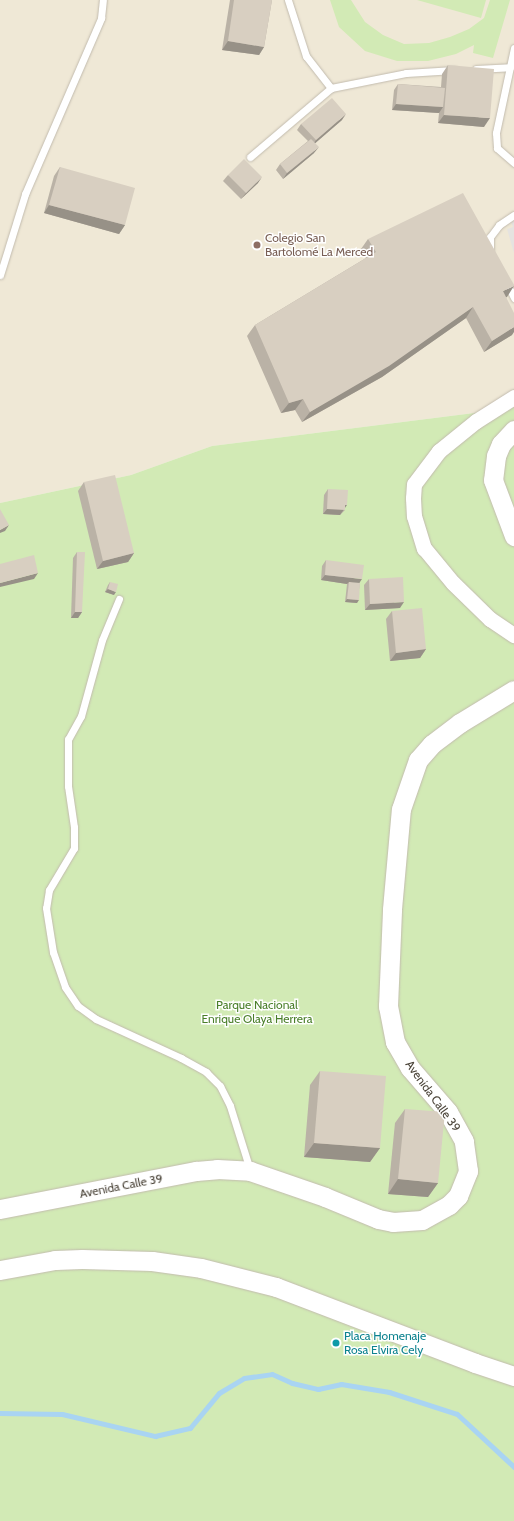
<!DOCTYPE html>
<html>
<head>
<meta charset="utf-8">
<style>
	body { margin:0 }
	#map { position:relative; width:514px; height:1521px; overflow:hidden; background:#f6f3ec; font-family:Cabin,sans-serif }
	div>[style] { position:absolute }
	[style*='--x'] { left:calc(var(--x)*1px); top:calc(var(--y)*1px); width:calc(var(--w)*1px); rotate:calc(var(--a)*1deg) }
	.education>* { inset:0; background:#efe8d6 }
	.green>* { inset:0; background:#d2eab5 }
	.parking>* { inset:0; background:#e5e3e0 }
	.stream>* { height:5px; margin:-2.5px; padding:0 2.5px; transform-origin:2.5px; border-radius:2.5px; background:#a9d4f2 }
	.roads { filter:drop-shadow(0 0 1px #c2bbae) drop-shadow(0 0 1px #c2bbae) }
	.service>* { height:7px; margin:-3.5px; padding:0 3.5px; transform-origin:3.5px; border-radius:3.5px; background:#fff }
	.minor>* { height:15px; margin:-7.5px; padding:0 7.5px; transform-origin:7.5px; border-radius:7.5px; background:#fff }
	.tertiary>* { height:19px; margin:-9.5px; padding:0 9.5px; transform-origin:9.5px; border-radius:9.5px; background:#fff }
	.wall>* { inset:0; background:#bab2a6 }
	.shaded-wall>* { inset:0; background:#979187 }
	.building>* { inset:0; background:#d8cfc1 }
	.dots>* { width:11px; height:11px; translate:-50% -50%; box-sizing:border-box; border:2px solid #fff; border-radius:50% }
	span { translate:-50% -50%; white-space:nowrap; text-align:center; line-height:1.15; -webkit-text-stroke:3px #fff; paint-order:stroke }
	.education-label { font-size:12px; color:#785e54 }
	.left { translate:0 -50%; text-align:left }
	.park-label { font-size:12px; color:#4a7f2a }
	.street-label { font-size:12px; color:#4b4439 }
	.culture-label { font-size:12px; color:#0d838f }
</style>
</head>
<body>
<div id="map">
	<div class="education">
		<i style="clip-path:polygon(0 0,514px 0,514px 389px,490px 411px,212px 446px,131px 475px,0 503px)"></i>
	</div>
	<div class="green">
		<i style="clip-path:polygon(330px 0,351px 0,365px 22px,383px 35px,404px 44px,429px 43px,450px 37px,469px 29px,484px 18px,490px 0,510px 0,493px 58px,473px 53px,474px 45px,456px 54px,428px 61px,397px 61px,365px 51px,339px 27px)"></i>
		<i style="clip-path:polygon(417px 0,486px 0,481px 18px)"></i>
		<i style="clip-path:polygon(514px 389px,514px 1521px,0 1521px,0 503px,131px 475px,212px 446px,490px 411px)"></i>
	</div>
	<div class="parking">
		<i style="clip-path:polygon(514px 221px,514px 253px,507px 229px,513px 227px,511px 222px)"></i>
	</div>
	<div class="stream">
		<i style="--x:0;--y:1413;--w:62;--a:0.9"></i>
		<i style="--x:62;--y:1414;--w:96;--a:13.3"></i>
		<i style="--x:155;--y:1436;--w:36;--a:-13"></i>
		<i style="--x:190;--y:1428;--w:45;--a:-50.4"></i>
		<i style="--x:219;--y:1393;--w:29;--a:-31"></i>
		<i style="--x:244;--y:1378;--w:28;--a:-8"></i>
		<i style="--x:272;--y:1374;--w:22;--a:24"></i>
		<i style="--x:292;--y:1383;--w:27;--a:13"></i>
		<i style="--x:318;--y:1389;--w:24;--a:-12"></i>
		<i style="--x:341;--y:1384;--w:49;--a:9.5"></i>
		<i style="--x:389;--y:1392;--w:71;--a:17.9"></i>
		<i style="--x:457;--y:1414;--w:78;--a:42.9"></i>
	</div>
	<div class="roads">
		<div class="service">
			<i style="--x:288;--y:0;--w:59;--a:72.2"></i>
			<i style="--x:306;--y:56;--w:41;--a:52"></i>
			<i style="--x:331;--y:88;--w:76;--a:-11.3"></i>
			<i style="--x:406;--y:73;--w:48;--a:-3.6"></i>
			<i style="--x:514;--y:48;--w:87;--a:102"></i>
			<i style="--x:496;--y:133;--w:15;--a:86"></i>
			<i style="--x:497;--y:148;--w:23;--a:41"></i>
			<i style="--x:476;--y:69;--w:34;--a:-3"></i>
			<i style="--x:250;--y:157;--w:106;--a:-40.4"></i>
			<i style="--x:490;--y:250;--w:13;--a:-90"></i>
			<i style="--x:490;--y:237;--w:15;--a:-53"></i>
			<i style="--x:499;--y:225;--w:18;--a:-34"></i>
			<i style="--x:0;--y:275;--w:85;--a:-72.8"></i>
			<i style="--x:25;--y:194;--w:192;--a:-66.6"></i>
			<i style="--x:101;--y:18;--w:18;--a:-84"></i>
			<i style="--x:507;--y:284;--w:16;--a:63"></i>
			<i style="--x:119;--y:599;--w:44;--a:112.5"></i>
			<i style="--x:102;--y:640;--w:79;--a:105.4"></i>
			<i style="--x:81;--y:716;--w:26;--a:119"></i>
			<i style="--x:68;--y:739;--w:47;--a:90"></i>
			<i style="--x:68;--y:786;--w:41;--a:81.7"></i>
			<i style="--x:74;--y:827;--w:21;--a:90"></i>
			<i style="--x:74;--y:848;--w:49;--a:120.8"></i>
			<i style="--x:49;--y:890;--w:18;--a:99"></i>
			<i style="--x:46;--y:908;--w:45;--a:81"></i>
			<i style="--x:53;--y:952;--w:37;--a:71"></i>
			<i style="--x:65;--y:987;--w:23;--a:56"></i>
			<i style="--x:78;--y:1006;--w:22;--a:36"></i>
			<i style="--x:96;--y:1019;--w:94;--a:24.6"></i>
			<i style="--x:181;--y:1058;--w:29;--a:29"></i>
			<i style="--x:206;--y:1072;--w:20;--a:45"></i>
			<i style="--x:220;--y:1086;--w:22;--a:63"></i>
			<i style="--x:230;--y:1106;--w:67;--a:72.6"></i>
		</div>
		<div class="minor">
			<i style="--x:514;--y:397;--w:45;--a:147.7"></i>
			<i style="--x:476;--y:421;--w:48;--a:141"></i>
			<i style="--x:439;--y:451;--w:41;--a:127.1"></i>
			<i style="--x:414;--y:484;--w:14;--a:94"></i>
			<i style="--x:413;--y:498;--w:18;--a:87"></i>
			<i style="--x:414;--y:516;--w:34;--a:73"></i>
			<i style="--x:424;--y:548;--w:45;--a:50.4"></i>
			<i style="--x:453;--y:583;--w:52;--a:44.2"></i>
			<i style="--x:490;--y:619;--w:29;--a:34"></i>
		</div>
		<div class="tertiary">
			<i style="--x:514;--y:430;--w:19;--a:133"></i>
			<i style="--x:501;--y:444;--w:13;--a:113"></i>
			<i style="--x:496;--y:456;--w:24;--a:97"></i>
			<i style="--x:493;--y:480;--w:60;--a:69.4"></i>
			<i style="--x:0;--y:1209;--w:200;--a:-11"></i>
			<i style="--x:196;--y:1171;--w:21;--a:-5"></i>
			<i style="--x:217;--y:1169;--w:33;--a:3"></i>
			<i style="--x:250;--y:1171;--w:79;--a:19.1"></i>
			<i style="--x:325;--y:1197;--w:57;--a:22.5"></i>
			<i style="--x:378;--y:1219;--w:15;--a:11"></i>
			<i style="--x:393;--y:1222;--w:29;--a:-4"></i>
			<i style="--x:422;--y:1220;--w:31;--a:-29"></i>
			<i style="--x:449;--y:1205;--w:13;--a:-45"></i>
			<i style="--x:458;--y:1196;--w:27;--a:-68"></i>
			<i style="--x:468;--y:1171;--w:30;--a:-98"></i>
			<i style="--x:464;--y:1141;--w:33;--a:-119"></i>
			<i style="--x:448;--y:1112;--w:58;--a:-130.8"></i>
			<i style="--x:410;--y:1068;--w:30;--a:-120"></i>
			<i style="--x:395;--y:1042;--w:37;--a:-101"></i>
			<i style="--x:388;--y:1006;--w:97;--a:-87.6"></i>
			<i style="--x:392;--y:909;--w:100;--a:-84.9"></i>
			<i style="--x:401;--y:809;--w:52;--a:-70.9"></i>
			<i style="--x:418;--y:760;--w:21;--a:-49"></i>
			<i style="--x:432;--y:744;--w:35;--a:-37"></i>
			<i style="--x:460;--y:723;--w:63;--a:-31.4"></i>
			<i style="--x:0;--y:1270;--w:56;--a:-10.3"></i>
			<i style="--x:55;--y:1260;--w:27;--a:-2"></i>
			<i style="--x:82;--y:1259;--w:70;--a:1.6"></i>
			<i style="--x:152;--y:1261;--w:49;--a:8.1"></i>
			<i style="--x:201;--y:1268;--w:77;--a:14.2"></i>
			<i style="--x:276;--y:1287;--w:213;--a:20.9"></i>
			<i style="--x:475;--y:1363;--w:41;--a:18.4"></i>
		</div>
	</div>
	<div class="wall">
		<i style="clip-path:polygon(230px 0,272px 0,264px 47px,259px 55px,222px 50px)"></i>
		<i style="clip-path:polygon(448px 65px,484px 127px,438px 123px,439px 113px,392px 110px,394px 90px,398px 84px,441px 87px,442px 74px)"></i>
		<i style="clip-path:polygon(342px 120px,315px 143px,314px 153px,283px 179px,276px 170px,280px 164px,308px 141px,297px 130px,301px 124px)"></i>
		<i style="clip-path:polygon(60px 167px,125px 225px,119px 234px,44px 213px,54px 176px)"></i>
		<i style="clip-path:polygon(228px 175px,258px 183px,241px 199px,223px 181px)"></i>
		<i style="clip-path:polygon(368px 239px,507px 297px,506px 297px,512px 335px,484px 352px,466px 318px,382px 377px,302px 422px,295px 410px,281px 413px,247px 336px,255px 325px,366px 258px,361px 249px)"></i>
		<i style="clip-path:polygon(84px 482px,134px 553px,128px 562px,97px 569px,78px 491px)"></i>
		<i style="clip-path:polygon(328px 489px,345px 510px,340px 515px,323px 514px,324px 495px)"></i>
		<i style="clip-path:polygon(77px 552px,82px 612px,78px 618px,71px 618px,73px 558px)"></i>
		<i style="clip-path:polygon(326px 560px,360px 583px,357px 603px,345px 602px,347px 584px,321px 580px,322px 566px)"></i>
		<i style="clip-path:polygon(369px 579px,400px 608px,365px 610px,364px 585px)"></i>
		<i style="clip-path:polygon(110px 582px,114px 595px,105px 592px,108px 585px)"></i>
		<i style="clip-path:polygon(392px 611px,426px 649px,420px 658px,390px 661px,386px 619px)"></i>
		<i style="clip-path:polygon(320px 1071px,380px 1148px,370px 1162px,304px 1157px,310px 1085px)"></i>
		<i style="clip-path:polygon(405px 1109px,438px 1183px,428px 1197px,388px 1194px,395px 1123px)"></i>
	</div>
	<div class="shaded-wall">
		<i style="clip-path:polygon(228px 41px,264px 47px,259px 55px,222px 50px)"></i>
		<i style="clip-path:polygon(396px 104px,443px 107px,439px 113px,392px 110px)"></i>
		<i style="clip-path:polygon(346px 114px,342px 120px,312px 146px,316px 140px)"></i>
		<i style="clip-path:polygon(444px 115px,490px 118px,484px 127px,438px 123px)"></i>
		<i style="clip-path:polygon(319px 147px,314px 153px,283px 179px,287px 173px)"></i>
		<i style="clip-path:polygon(262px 177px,258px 183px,241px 199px,246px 193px)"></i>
		<i style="clip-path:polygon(49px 205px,125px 225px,119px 234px,44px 213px)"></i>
		<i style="clip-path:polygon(514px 286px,507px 297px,495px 302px,503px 291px)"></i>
		<i style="clip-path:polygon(473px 307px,466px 318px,382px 377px,302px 422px,310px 412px)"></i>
		<i style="clip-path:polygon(514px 327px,514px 332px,512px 335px,484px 352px,492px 341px)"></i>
		<i style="clip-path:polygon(303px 399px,295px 410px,281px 413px,289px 403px)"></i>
		<i style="clip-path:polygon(345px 505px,347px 505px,340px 515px,323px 514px,327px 509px)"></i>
		<i style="clip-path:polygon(9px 525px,5px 531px,0 533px,0 530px)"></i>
		<i style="clip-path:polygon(134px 553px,128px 562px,97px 569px,103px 561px)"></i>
		<i style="clip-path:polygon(38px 573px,34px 579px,0 587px,0 583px)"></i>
		<i style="clip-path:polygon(325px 575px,362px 579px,358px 585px,349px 582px,347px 584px,321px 580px)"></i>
		<i style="clip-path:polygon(108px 589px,116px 592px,114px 595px,105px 592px)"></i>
		<i style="clip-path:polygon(347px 599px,359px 600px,357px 603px,345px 602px)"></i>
		<i style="clip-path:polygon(404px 602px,400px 608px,365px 610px,370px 604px)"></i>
		<i style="clip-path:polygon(75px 612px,82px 612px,78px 618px,71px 618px)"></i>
		<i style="clip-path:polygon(426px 649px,420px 658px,390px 661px,396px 653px)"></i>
		<i style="clip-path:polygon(314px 1143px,380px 1148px,370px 1162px,304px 1157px)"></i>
		<i style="clip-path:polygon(398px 1179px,438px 1183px,428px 1197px,388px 1194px)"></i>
	</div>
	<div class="building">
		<i style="clip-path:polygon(234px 0,272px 0,264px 47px,228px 41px)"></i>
		<i style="clip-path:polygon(448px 65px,494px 69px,490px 118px,444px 115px)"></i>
		<i style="clip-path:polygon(398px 84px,445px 88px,443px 107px,396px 104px)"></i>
		<i style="clip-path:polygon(332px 98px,346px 114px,316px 140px,301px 124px)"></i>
		<i style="clip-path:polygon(311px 139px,319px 147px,287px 173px,280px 164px)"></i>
		<i style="clip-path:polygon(244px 159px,262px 177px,246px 193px,228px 175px)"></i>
		<i style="clip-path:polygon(60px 167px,135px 188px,125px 225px,49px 205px)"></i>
		<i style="clip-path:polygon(463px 193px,514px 285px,514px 286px,503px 291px,514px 313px,514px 327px,492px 341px,473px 307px,389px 366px,310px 412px,303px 399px,289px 403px,255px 325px,376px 252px,368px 239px)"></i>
		<i style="clip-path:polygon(115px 475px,134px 553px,103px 561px,84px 482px)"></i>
		<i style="clip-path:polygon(328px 489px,348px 490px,347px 505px,345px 505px,345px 510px,327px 509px)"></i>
		<i style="clip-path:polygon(0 509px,9px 525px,0 530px)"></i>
		<i style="clip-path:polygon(77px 552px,85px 552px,82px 612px,75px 612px)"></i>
		<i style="clip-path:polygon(34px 555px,38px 573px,0 583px,0 564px)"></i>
		<i style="clip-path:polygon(326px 560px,364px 565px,362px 579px,325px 575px)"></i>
		<i style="clip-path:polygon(403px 577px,404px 602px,370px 604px,369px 579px)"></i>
		<i style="clip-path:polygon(110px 582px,118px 584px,116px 592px,108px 589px)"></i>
		<i style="clip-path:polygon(349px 582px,360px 583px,359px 600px,347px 599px)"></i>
		<i style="clip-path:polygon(422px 608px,426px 649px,396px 653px,392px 611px)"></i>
		<i style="clip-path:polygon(320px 1071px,386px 1076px,380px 1148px,314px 1143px)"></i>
		<i style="clip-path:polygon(405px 1109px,445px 1112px,438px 1183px,398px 1179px)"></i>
	</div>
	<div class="dots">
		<i style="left:257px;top:245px;background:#8d6e63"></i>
		<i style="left:336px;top:1343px;background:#0f9aa8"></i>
	</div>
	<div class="education-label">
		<span class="left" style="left:265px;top:245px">Colegio San<br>Bartolomé La Merced</span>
	</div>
	<div class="park-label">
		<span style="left:257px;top:1012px">Parque Nacional<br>Enrique Olaya Herrera</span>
	</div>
	<div class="street-label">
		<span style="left:433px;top:1096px;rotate:54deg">Avenida Calle 39</span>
		<span style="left:121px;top:1186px;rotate:-11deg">Avenida Calle 39</span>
	</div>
	<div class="culture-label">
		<span class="left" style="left:344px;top:1343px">Placa Homenaje<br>Rosa Elvira Cely</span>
	</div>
</div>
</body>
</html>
